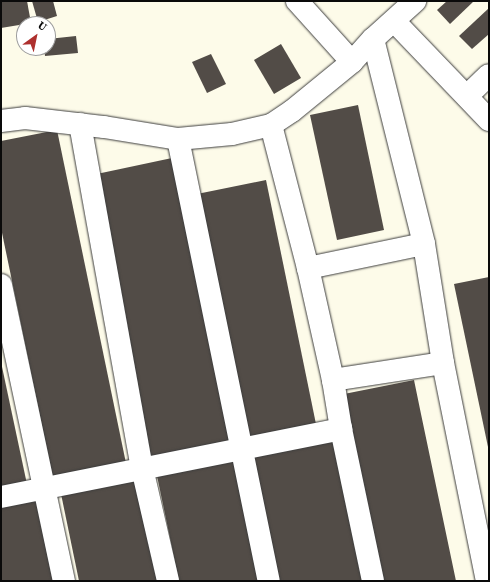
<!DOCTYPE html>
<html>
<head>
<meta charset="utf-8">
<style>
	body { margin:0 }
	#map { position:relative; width:490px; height:582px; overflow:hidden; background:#fdfbe9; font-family:"Source Serif 4",serif }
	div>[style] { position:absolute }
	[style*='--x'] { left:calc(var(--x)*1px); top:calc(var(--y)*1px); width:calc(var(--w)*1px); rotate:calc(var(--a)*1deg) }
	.building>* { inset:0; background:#524c47 }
	.roads { filter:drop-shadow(0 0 1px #3d3d3d) drop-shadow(0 0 1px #3d3d3d) }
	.minor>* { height:22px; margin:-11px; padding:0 11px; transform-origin:11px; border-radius:11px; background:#fff }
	span { translate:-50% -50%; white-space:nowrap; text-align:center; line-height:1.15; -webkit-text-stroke:4px #fff; paint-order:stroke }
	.frame { position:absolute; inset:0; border:2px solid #0a0a0a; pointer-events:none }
	.north { position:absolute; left:16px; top:16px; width:40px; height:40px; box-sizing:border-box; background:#fff; border:1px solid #9d9d9d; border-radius:50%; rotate:33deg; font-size:11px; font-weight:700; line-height:16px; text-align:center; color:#0a0a0a }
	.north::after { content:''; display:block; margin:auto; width:14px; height:18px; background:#ae302e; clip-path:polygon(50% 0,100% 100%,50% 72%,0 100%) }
</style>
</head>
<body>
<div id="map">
	<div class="building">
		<i style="clip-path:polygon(1px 1px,27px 1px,31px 23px,1px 28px)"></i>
		<i style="clip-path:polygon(32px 1px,53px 1px,57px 16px,38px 22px)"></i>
		<i style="clip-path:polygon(447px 1px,474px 1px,450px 24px,437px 10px)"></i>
		<i style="clip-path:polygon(489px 8px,489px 34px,472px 49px,459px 36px)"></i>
		<i style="clip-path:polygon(76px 36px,78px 53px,45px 56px,44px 48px,48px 48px,48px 39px)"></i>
		<i style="clip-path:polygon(281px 44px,301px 78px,274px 94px,254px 60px)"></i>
		<i style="clip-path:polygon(211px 54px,226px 84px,207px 93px,192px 62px)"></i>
		<i style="clip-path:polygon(358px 105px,384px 230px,337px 240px,310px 115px)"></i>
		<i style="clip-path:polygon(57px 130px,127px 468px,54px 483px,1px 228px,1px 141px)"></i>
		<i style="clip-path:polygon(172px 158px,232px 448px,152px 465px,92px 175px)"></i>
		<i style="clip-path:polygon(266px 180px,317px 429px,248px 442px,197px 194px)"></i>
		<i style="clip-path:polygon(489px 277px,489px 447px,488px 447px,454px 284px)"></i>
		<i style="clip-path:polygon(1px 362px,28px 489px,1px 494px)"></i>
		<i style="clip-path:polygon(414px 380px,421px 414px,456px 581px,377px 581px,339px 395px)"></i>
		<i style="clip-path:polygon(332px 434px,363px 581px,274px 581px,247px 451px)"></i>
		<i style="clip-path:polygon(236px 455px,262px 581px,179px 581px,156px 471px)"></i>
		<i style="clip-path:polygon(139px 473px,162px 581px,79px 581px,60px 489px)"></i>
		<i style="clip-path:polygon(35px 496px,53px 581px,1px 581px,1px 503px)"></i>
	</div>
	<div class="roads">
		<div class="minor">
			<i style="--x:297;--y:1;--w:82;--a:48"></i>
			<i style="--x:394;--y:21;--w:137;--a:46.2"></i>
			<i style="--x:373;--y:39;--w:211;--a:76"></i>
			<i style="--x:424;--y:244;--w:121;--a:80.9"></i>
			<i style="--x:443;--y:363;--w:222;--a:78.6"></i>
			<i style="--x:467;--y:96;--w:30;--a:-44"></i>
			<i style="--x:1;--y:121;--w:24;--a:-7"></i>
			<i style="--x:25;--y:118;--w:80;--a:6.5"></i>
			<i style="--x:104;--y:127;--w:75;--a:9.2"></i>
			<i style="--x:178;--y:139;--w:54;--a:-5.3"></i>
			<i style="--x:232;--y:134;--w:40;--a:-13"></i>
			<i style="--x:271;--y:125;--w:25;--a:-34"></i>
			<i style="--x:292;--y:111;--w:77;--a:-39.2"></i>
			<i style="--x:352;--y:62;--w:31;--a:-48"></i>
			<i style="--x:373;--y:39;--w:57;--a:-42.1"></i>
			<i style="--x:80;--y:124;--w:350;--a:79.8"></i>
			<i style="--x:142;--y:468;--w:116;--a:77"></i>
			<i style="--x:271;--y:125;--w:148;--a:75.5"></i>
			<i style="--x:308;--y:268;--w:115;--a:77.4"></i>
			<i style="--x:333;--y:380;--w:50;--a:80.7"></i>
			<i style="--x:341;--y:429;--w:155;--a:78.1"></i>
			<i style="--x:178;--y:139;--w:451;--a:78.4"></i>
			<i style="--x:308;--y:268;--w:118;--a:-11.7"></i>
			<i style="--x:1;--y:285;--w:303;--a:78"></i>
			<i style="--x:333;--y:380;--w:111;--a:-8.8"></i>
			<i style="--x:1;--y:497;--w:347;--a:-11.3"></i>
		</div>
	</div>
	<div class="frame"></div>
	<div class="north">U</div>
</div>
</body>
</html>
